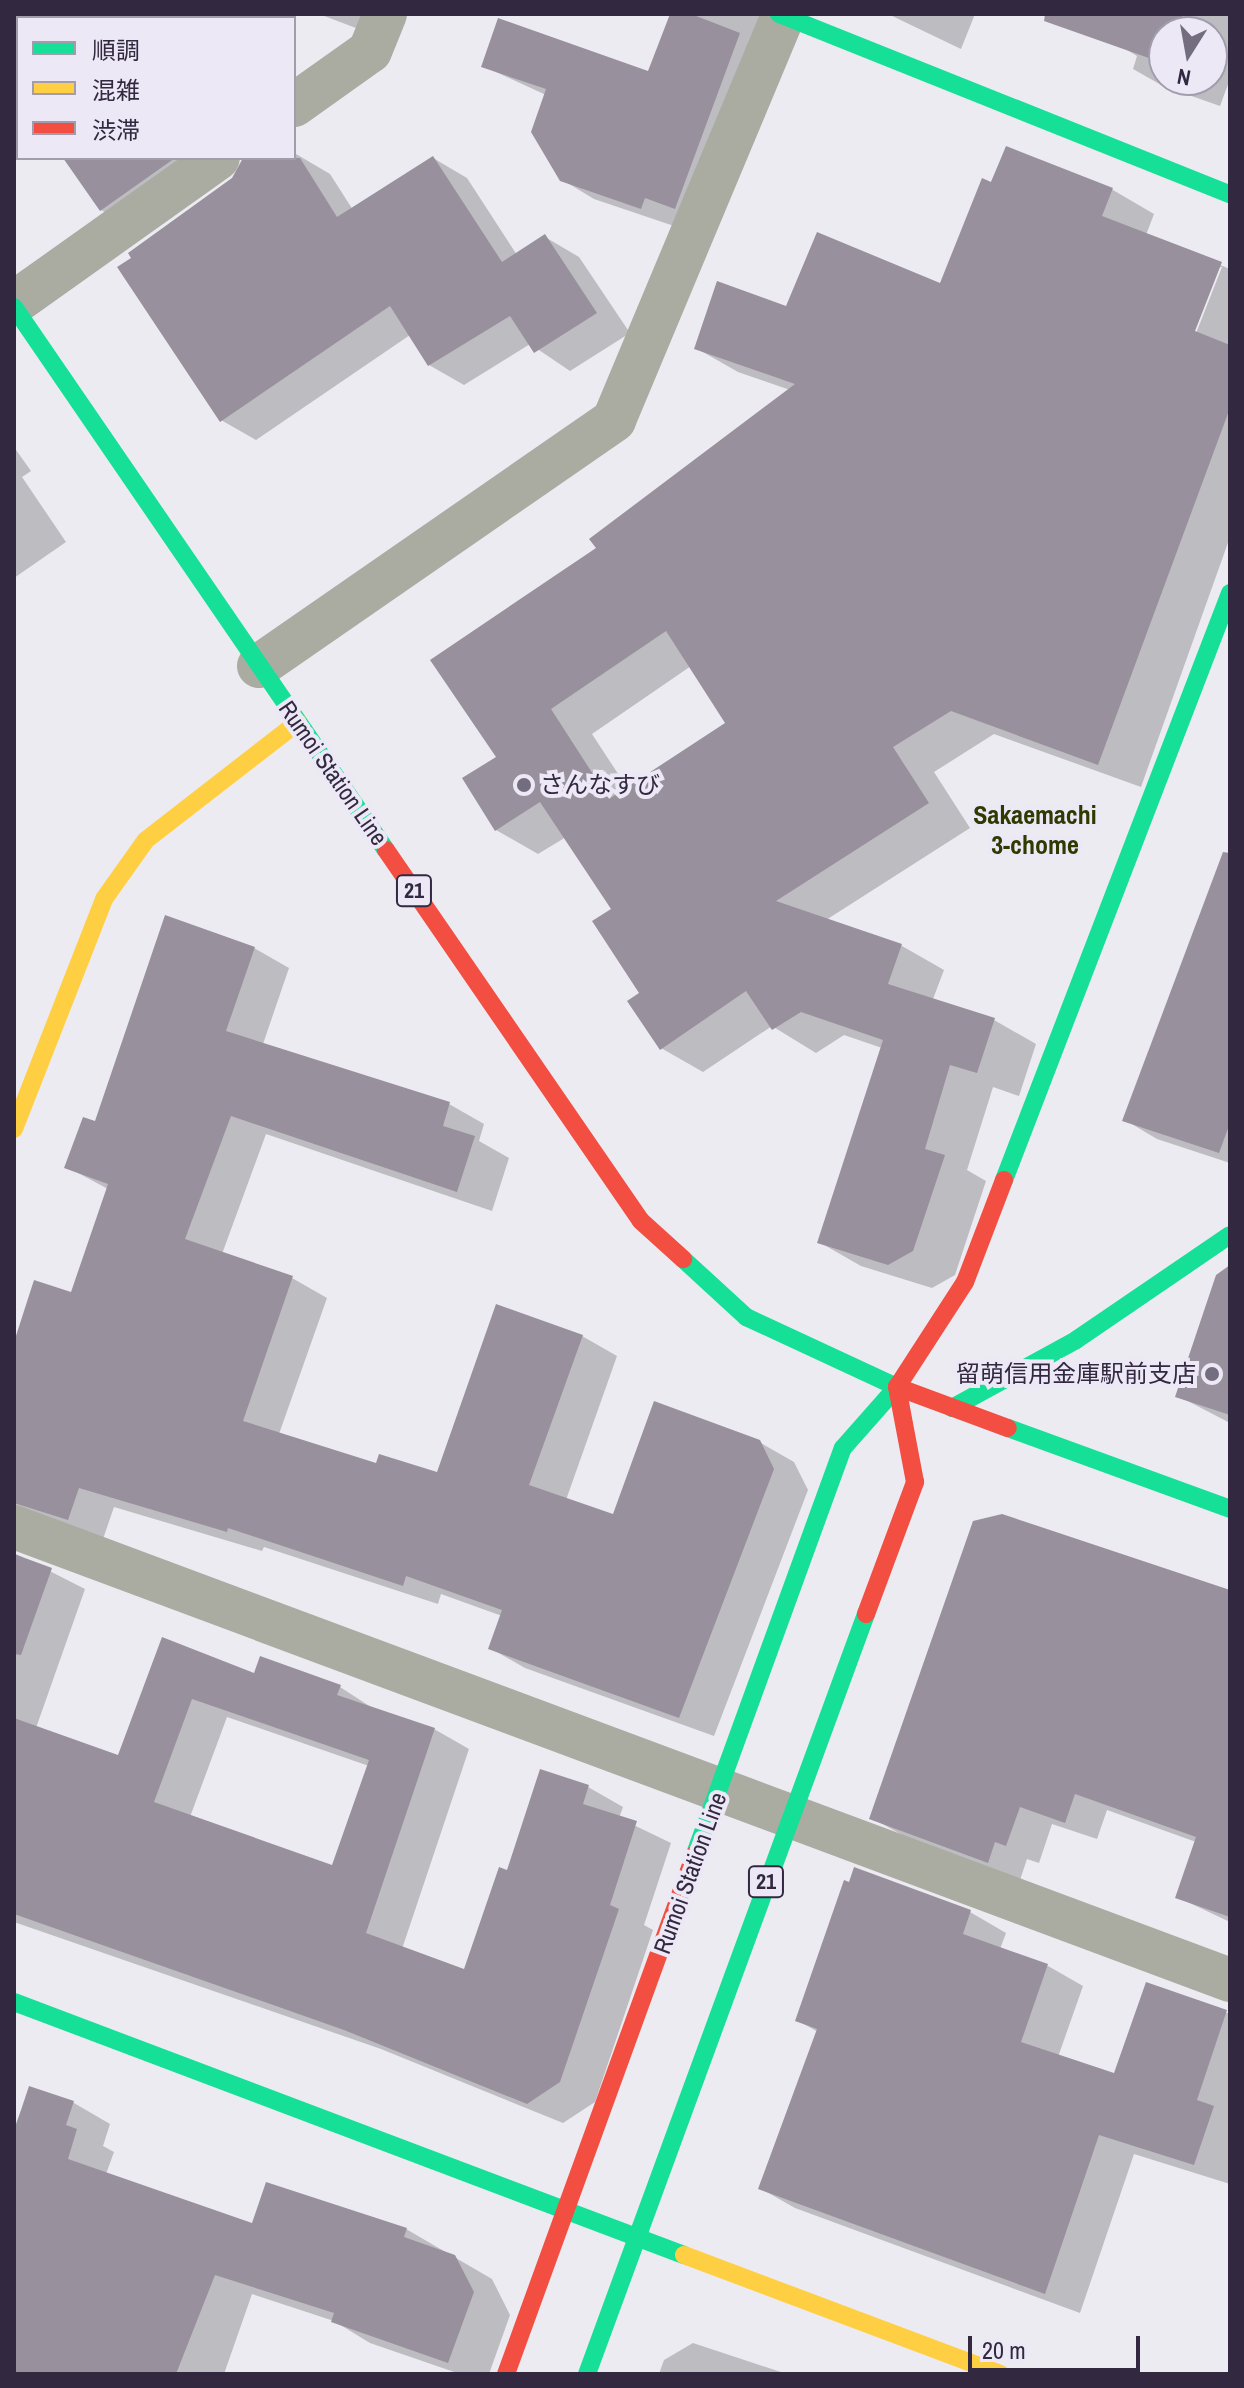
<!DOCTYPE html>
<html>
<head>
<meta charset="utf-8">
<style>
	body { margin:0 }
	#map { position:relative; width:1244px; height:2388px; overflow:hidden; background:#edebf2; font-family:"Archivo Narrow","Noto Sans JP",sans-serif }
	div>[style] { position:absolute }
	[style*='--x'] { left:calc(var(--x)*1px); top:calc(var(--y)*1px); width:calc(var(--w)*1px); rotate:calc(var(--a)*1deg) }
	.shadow>* { inset:0; background:#0003 }
	.building>* { inset:0; background:#99909d }
	.street>* { height:44px; margin:-22px; padding:0 22px; transform-origin:22px; border-radius:22px; background:#aaaca2 }
	.fast>* { height:18px; margin:-9px; padding:0 9px; transform-origin:9px; border-radius:9px; background:#16e098 }
	.slow>* { height:18px; margin:-9px; padding:0 9px; transform-origin:9px; border-radius:9px; background:#ffcf43 }
	.jam>* { height:18px; margin:-9px; padding:0 9px; transform-origin:9px; border-radius:9px; background:#f24e42 }
	.dots>* { width:22px; height:22px; translate:-50% -50%; box-sizing:border-box; border:4px solid #ece8f5; border-radius:50% }
	span { translate:-50% -50%; white-space:nowrap; text-align:center; line-height:1.15; -webkit-text-stroke:8px #ece8f5; paint-order:stroke }
	.shield-label span { padding:2px 6px; background:#ece8f5; border:2px solid; border-radius:6px; -webkit-text-stroke-width:0 }
	.shield-label { font-size:22px; color:#322941; font-weight:700 }
	.street-label { font-size:24px; color:#322941 }
	.poi-label { font-size:24px; color:#322941 }
	.left { translate:0 -50%; text-align:left }
	.right { translate:-100% -50%; text-align:right }
	.neighbourhood-label { font-size:26px; color:#2e3a00; font-weight:700 }
	.frame { position:absolute; inset:0; border:16px solid #322941; pointer-events:none }
	.legend { position:absolute; left:16px; top:16px; width:280px; height:144px; box-sizing:border-box; background:#ece8f5; border:2px solid #a29cad; margin:0; padding:10px 14px; list-style:none; font-size:24px; color:#322941 }
	.legend li { display:flex; align-items:center; gap:16px; height:40px }
	.legend b { width:40px; border:2px solid #a29cad }
	.north { position:absolute; left:1148px; top:16px; width:80px; height:80px; box-sizing:border-box; background:#ece8f5; border:2px solid #a29cad; border-radius:50%; rotate:191deg; font-size:22px; font-weight:700; line-height:32px; text-align:center; color:#322941 }
	.north::after { content:''; display:block; margin:auto; width:28px; height:36px; background:#736d7f; clip-path:polygon(50% 0,100% 100%,50% 72%,0 100%) }
	.scale { position:absolute; left:968px; top:2336px; width:172px; height:36px; box-sizing:border-box; border:4px solid #322941; border-top:0; padding-left:10px; font-size:24px; line-height:28px; white-space:nowrap; color:#322941; -webkit-text-stroke:6px #ece8f5; paint-order:stroke }
</style>
</head>
<body>
<div id="map">
	<div class="shadow">
		<i style="clip-path:polygon(28px 14px,68px 14px,75px 18px,22px 18px)"></i>
		<i style="clip-path:polygon(319px 14px,386px 14px,377px 36px)"></i>
		<i style="clip-path:polygon(672px 14px,788px 14px,674px 226px,594px 199px,561px 179px,546px 95px,483px 66px,650px 74px)"></i>
		<i style="clip-path:polygon(888px 14px,975px 14px,961px 49px)"></i>
		<i style="clip-path:polygon(evenodd,1129px 14px,1230px 14px,1230px 79px,1220px 106px,1163px 86px,1133px 69px,1137px 56px,1119px 45px,1129px 14px,1164px 32px,1212px 32px,1212px 80px,1164px 80px,1164px 32px)"></i>
		<i style="clip-path:polygon(18px 21px,18px 88px,14px 82px)"></i>
		<i style="clip-path:polygon(evenodd,1007px 148px,1113px 190px,1154px 214px,1146px 235px,1230px 269px,1230px 537px,1141px 787px,994px 734px,934px 772px,970px 828px,826px 920px,902px 946px,944px 970px,933px 999px,994px 1020px,1036px 1044px,1019px 1096px,993px 1087px,967px 1170px,986px 1181px,955px 1275px,932px 1288px,861px 1266px,819px 1242px,882px 1048px,844px 1035px,816px 1053px,772px 1026px,703px 1072px,661px 1048px,614px 910px,566px 837px,538px 854px,496px 830px,498px 757px,599px 549px,790px 390px,738px 372px,696px 348px,787px 309px,941px 286px,1007px 148px,1217px 267px,1222px 267px,1193px 341px,1190px 340px,1217px 267px,1007px 148px,691px 666px,728px 724px,628px 789px,592px 734px,691px 666px)"></i>
		<i style="clip-path:polygon(296px 154px,330px 174px,353px 210px,433px 158px,467px 178px,517px 255px,545px 237px,579px 257px,630px 333px,570px 371px,530px 344px,464px 385px,429px 365px,410px 335px,256px 440px,221px 420px,290px 158px)"></i>
		<i style="clip-path:polygon(66px 158px,213px 158px,144px 234px,101px 210px)"></i>
		<i style="clip-path:polygon(14px 447px,31px 471px,22px 477px,66px 542px,14px 578px)"></i>
		<i style="clip-path:polygon(1230px 890px,1230px 1163px,1157px 1139px,1125px 1120px)"></i>
		<i style="clip-path:polygon(254px 948px,289px 968px,263px 1044px,449px 1104px,484px 1124px,479px 1141px,509px 1158px,492px 1211px,266px 1134px,222px 1254px,292px 1278px,327px 1298px,279px 1434px,377px 1466px,438px 1474px,582px 1336px,617px 1356px,566px 1500px,614px 1516px,759px 1442px,794px 1462px,808px 1490px,714px 1736px,525px 1668px,490px 1648px,502px 1616px,441px 1594px,438px 1604px,264px 1547px,262px 1551px,114px 1507px,103px 1539px,44px 1522px,14px 1505px,14px 1344px,73px 1295px,108px 1189px,67px 1167px,97px 1124px)"></i>
		<i style="clip-path:polygon(1230px 1319px,1230px 1423px,1178px 1396px)"></i>
		<i style="clip-path:polygon(evenodd,14px 1553px,85px 1589px,36px 1728px,119px 1758px,163px 1640px,255px 1675px,340px 1687px,374px 1709px,434px 1729px,469px 1749px,402px 1949px,466px 1972px,509px 1872px,588px 1787px,623px 1807px,619px 1818px,671px 1843px,644px 1925px,653px 1930px,595px 2102px,563px 2123px,381px 2049px,14px 1922px,14px 1553px,227px 1717px,369px 1766px,333px 1868px,190px 1817px,227px 1717px)"></i>
		<i style="clip-path:polygon(1230px 1591px,1230px 1922px,1177px 1897px,1196px 1842px,1107px 1810px,1097px 1839px,1052px 1824px,1039px 1863px,1027px 1859px,1020px 1880px,904px 1836px,872px 1818px)"></i>
		<i style="clip-path:polygon(855px 1869px,970px 1912px,1006px 1933px,1000px 1949px,1048px 1966px,1083px 1986px,1058px 2057px,1115px 2076px,1147px 1984px,1230px 2014px,1230px 2184px,1134px 2154px,1080px 2313px,795px 2208px,760px 2188px,818px 2032px,797px 2020px)"></i>
		<i style="clip-path:polygon(30px 2089px,74px 2103px,110px 2124px,103px 2146px,114px 2152px,106px 2174px,253px 2226px,406px 2229px,492px 2279px,510px 2315px,489px 2374px,460px 2374px,370px 2343px,334px 2321px,252px 2294px,224px 2374px,14px 2374px,14px 2128px)"></i>
		<i style="clip-path:polygon(693px 2343px,787px 2374px,659px 2374px,664px 2360px)"></i>
	</div>
	<div class="building">
		<i style="clip-path:polygon(670px 14px,691px 14px,740px 33px,675px 209px,645px 198px,641px 209px,560px 181px,531px 132px,546px 89px,481px 67px,498px 18px,648px 71px)"></i>
		<i style="clip-path:polygon(1045px 14px,1183px 14px,1176px 32px,1164px 32px,1163px 63px,1044px 21px)"></i>
		<i style="clip-path:polygon(evenodd,1006px 146px,1113px 188px,1102px 216px,1222px 262px,1195px 331px,1230px 345px,1230px 408px,1098px 765px,951px 711px,893px 747px,929px 803px,776px 901px,902px 944px,888px 984px,995px 1018px,977px 1073px,950px 1065px,925px 1149px,945px 1155px,913px 1251px,888px 1265px,817px 1243px,883px 1040px,801px 1012px,772px 1030px,746px 991px,660px 1050px,627px 1001px,639px 993px,592px 921px,611px 909px,540px 802px,495px 831px,462px 778px,496px 757px,430px 660px,596px 548px,589px 539px,795px 384px,694px 349px,717px 281px,786px 306px,817px 232px,940px 283px,982px 178px,991px 182px,1006px 146px,666px 631px,725px 723px,609px 799px,551px 709px,666px 631px)"></i>
		<i style="clip-path:polygon(433px 156px,502px 262px,545px 234px,597px 313px,534px 353px,510px 316px,428px 366px,390px 306px,220px 422px,117px 267px,131px 258px,128px 253px,232px 178px,243px 158px,300px 158px,337px 217px)"></i>
		<i style="clip-path:polygon(63px 158px,175px 158px,100px 211px)"></i>
		<i style="clip-path:polygon(1223px 852px,1230px 853px,1230px 1123px,1219px 1153px,1122px 1121px)"></i>
		<i style="clip-path:polygon(165px 915px,255px 947px,226px 1031px,450px 1102px,443px 1126px,475px 1136px,457px 1192px,231px 1116px,185px 1239px,293px 1276px,243px 1421px,376px 1463px,379px 1454px,437px 1472px,496px 1304px,583px 1335px,529px 1485px,613px 1514px,654px 1401px,760px 1440px,774px 1469px,679px 1718px,488px 1649px,502px 1610px,406px 1576px,403px 1586px,228px 1528px,227px 1532px,79px 1488px,68px 1520px,14px 1503px,14px 1342px,34px 1280px,71px 1292px,108px 1184px,64px 1168px,83px 1117px,95px 1121px)"></i>
		<i style="clip-path:polygon(1230px 1265px,1230px 1415px,1175px 1397px,1216px 1275px)"></i>
		<i style="clip-path:polygon(1002px 1514px,1230px 1590px,1230px 1917px,1175px 1898px,1196px 1837px,1075px 1794px,1065px 1823px,1020px 1807px,1006px 1846px,995px 1842px,988px 1863px,869px 1819px,973px 1521px)"></i>
		<i style="clip-path:polygon(14px 1554px,52px 1568px,21px 1655px,14px 1654px)"></i>
		<i style="clip-path:polygon(evenodd,162px 1637px,254px 1673px,260px 1656px,341px 1685px,337px 1695px,435px 1728px,366px 1933px,464px 1969px,499px 1867px,507px 1870px,540px 1769px,589px 1785px,583px 1804px,637px 1821px,610px 1905px,619px 1909px,560px 2082px,527px 2104px,344px 2030px,14px 1914px,14px 1718px,118px 1755px,162px 1637px,192px 1699px,369px 1760px,332px 1865px,154px 1802px,192px 1699px)"></i>
		<i style="clip-path:polygon(854px 1867px,971px 1910px,963px 1934px,1048px 1964px,1021px 2042px,1114px 2073px,1146px 1982px,1227px 2010px,1197px 2100px,1214px 2106px,1194px 2165px,1099px 2135px,1045px 2294px,758px 2189px,817px 2029px,795px 2021px,844px 1880px,849px 1882px)"></i>
		<i style="clip-path:polygon(29px 2086px,74px 2101px,66px 2125px,77px 2129px,68px 2159px,252px 2223px,266px 2182px,407px 2228px,404px 2237px,455px 2255px,474px 2292px,448px 2363px,331px 2322px,334px 2313px,215px 2275px,176px 2374px,14px 2374px,14px 2131px)"></i>
	</div>
	<div class="street">
		<i style="--x:294;--y:105;--w:93;--a:-35.4"></i>
		<i style="--x:370;--y:51;--w:40;--a:-68"></i>
		<i style="--x:14;--y:303;--w:250;--a:-35.4"></i>
		<i style="--x:259;--y:666;--w:432;--a:-34.7"></i>
		<i style="--x:614;--y:420;--w:440;--a:-67.3"></i>
		<i style="--x:14;--y:1527;--w:1298;--a:20.43"></i>
	</div>
	<div class="fast">
		<i style="--x:779;--y:14;--w:486;--a:21.8"></i>
		<i style="--x:14;--y:307;--w:658;--a:55.59"></i>
		<i style="--x:1004;--y:1180;--w:629;--a:-68.94"></i>
		<i style="--x:683;--y:1259;--w:86;--a:42.6"></i>
		<i style="--x:746;--y:1317;--w:166;--a:24.9"></i>
		<i style="--x:952;--y:1408;--w:141;--a:-28.7"></i>
		<i style="--x:1076;--y:1340;--w:186;--a:-34.3"></i>
		<i style="--x:1008;--y:1428;--w:236;--a:20"></i>
		<i style="--x:695;--y:1854;--w:432;--a:-70"></i>
		<i style="--x:843;--y:1448;--w:81;--a:-48.5"></i>
		<i style="--x:14;--y:2002;--w:716;--a:20.69"></i>
		<i style="--x:587;--y:2374;--w:810;--a:-69.84"></i>
	</div>
	<div class="slow">
		<i style="--x:14;--y:1129;--w:247;--a:-68.6"></i>
		<i style="--x:104;--y:899;--w:72;--a:-54.6"></i>
		<i style="--x:146;--y:840;--w:192;--a:-37.8"></i>
		<i style="--x:684;--y:2255;--w:338;--a:20.6"></i>
	</div>
	<div class="jam">
		<i style="--x:386;--y:850;--w:450;--a:55.5"></i>
		<i style="--x:641;--y:1221;--w:57;--a:42.1"></i>
		<i style="--x:1004;--y:1180;--w:109;--a:110.9"></i>
		<i style="--x:965;--y:1282;--w:125;--a:122.9"></i>
		<i style="--x:897;--y:1387;--w:118;--a:20.3"></i>
		<i style="--x:866;--y:1614;--w:141;--a:-69.6"></i>
		<i style="--x:915;--y:1482;--w:97;--a:-100.7"></i>
		<i style="--x:506;--y:2374;--w:553;--a:-70.03"></i>
	</div>
	<div class="dots">
		<i style="left:524px;top:785px;background:#736d7f"></i>
		<i style="left:1212px;top:1374px;background:#736d7f"></i>
	</div>
	<div class="shield-label">
		<span style="left:414px;top:891px">21</span>
		<span style="left:766px;top:1882px">21</span>
	</div>
	<div class="street-label">
		<span style="left:333px;top:773px;rotate:55deg">Rumoi Station Line</span>
		<span style="left:690px;top:1873px;rotate:-70deg">Rumoi Station Line</span>
	</div>
	<div class="poi-label">
		<span class="left" style="left:540px;top:785px">さんなすび</span>
		<span class="right" style="left:1196px;top:1374px">留萌信用金庫駅前支店</span>
	</div>
	<div class="neighbourhood-label">
		<span style="left:1035px;top:830px">Sakaemachi<br>3-chome</span>
	</div>
	<div class="frame"></div>
	<ul class="legend">
	<li><b style="height:10px;background:#16e098"></b>順調</li>
	<li><b style="height:10px;background:#ffcf43"></b>混雑</li>
	<li><b style="height:10px;background:#f24e42"></b>渋滞</li>
	</ul>
	<div class="north">N</div>
	<div class="scale">20 m</div>
</div>
</body>
</html>
